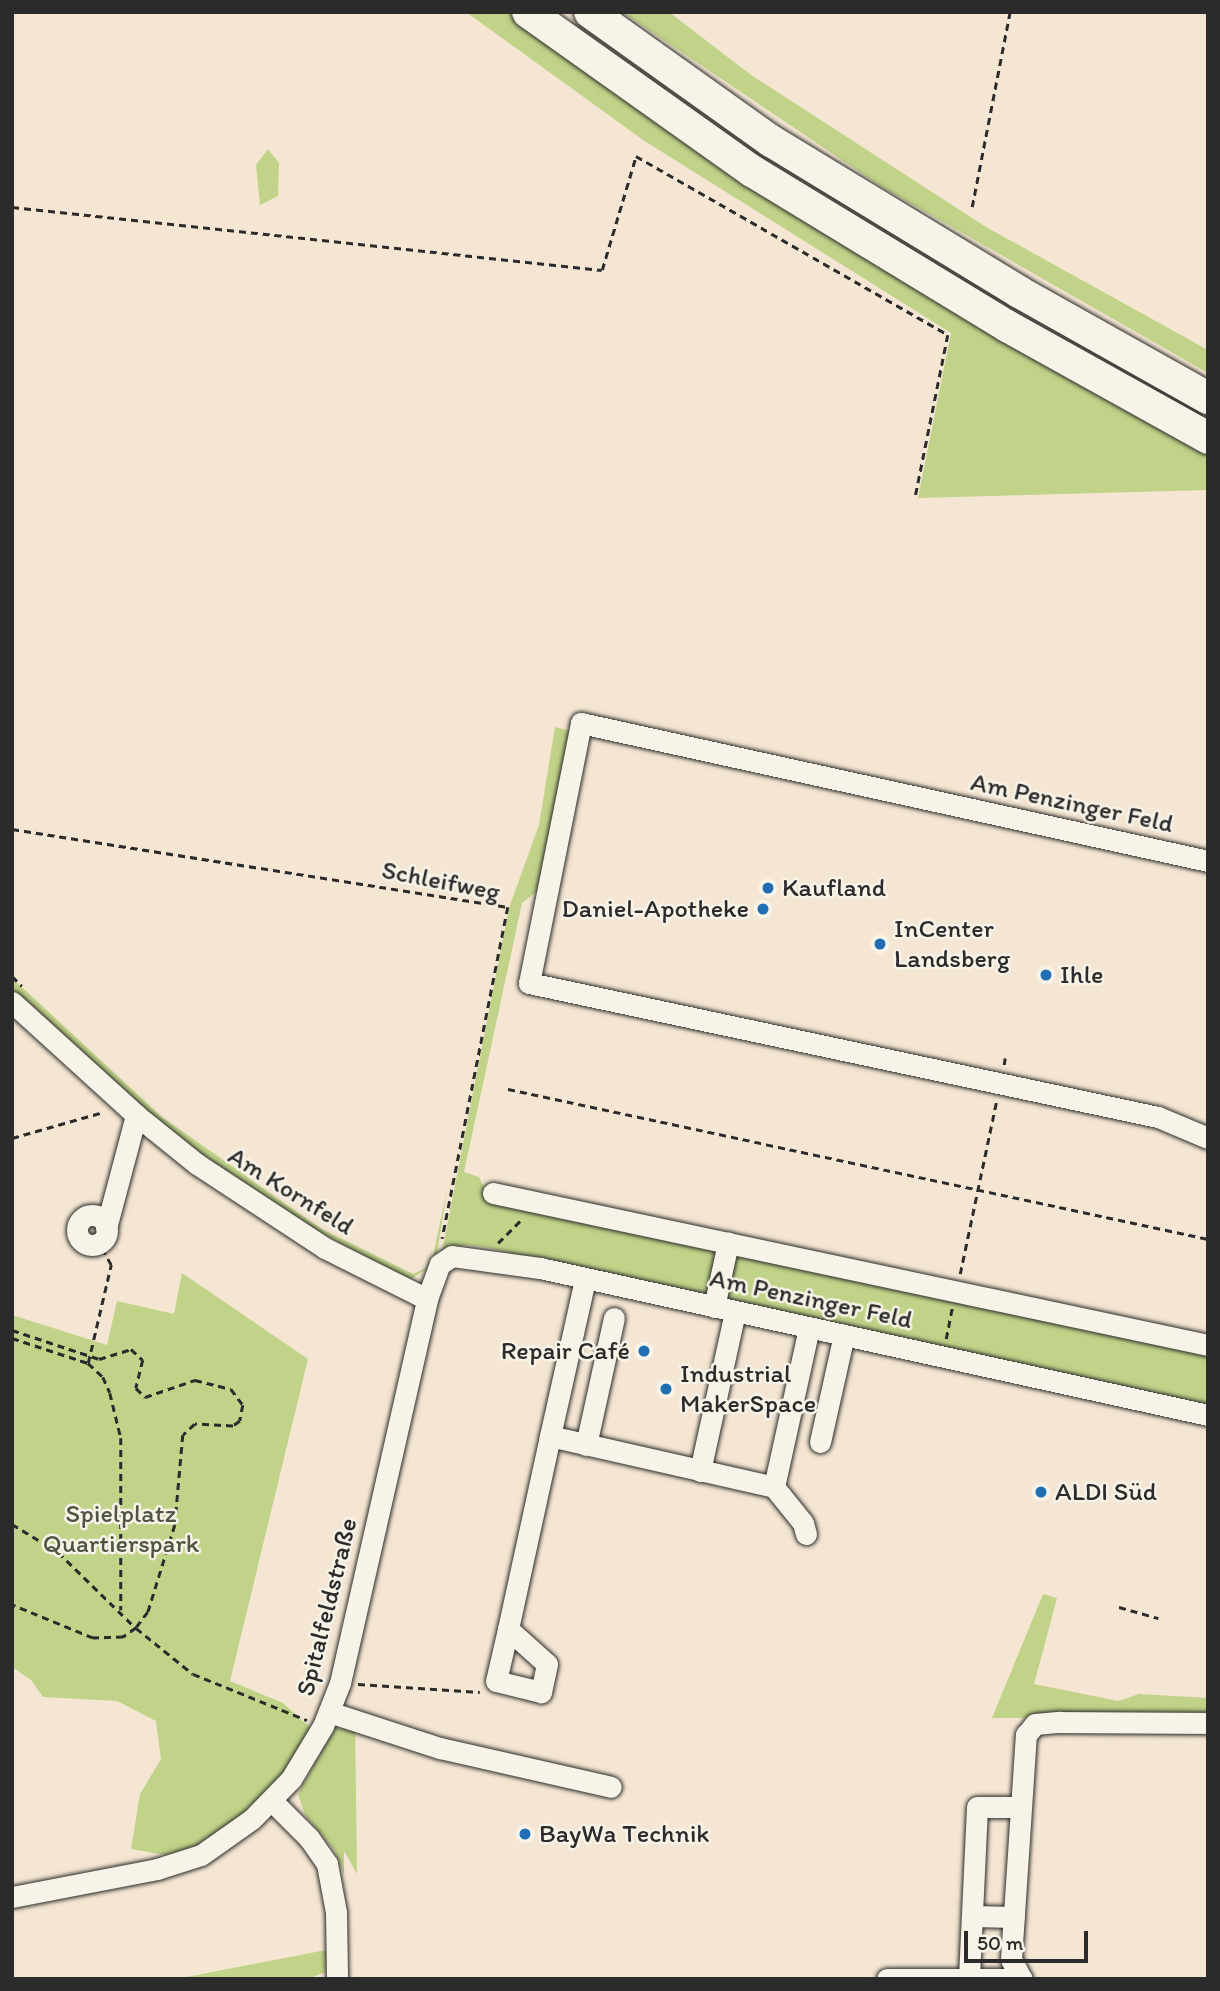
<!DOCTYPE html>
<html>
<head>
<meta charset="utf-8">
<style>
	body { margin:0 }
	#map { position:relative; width:1220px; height:1991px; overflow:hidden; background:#f4e6d2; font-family:Itim,sans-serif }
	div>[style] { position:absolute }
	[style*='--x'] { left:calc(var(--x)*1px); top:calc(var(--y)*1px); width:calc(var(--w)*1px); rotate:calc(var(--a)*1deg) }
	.green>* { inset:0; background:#c0d388 }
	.path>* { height:2.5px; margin-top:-1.25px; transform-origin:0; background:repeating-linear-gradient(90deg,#2b2b2b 0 7px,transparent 0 12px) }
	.roads { filter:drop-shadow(0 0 2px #2b2b2b) drop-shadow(0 0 2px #2b2b2b) }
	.minor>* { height:21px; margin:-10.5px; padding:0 10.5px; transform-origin:10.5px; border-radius:10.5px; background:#f7f3e8 }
	.minor>.ring { margin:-10.5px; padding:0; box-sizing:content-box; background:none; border:21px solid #f7f3e8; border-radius:50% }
	.highway>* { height:32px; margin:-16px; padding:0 16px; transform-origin:16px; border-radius:16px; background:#f7f3e8 }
	.dots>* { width:19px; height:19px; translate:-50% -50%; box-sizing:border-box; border:4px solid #f7f3e8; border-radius:50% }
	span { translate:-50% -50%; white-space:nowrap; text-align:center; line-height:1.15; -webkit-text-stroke:5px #f7f3e8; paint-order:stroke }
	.street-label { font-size:26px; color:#2b2b2b }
	.poi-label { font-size:26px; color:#2b2b2b }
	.left { translate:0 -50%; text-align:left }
	.right { translate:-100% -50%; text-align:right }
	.park-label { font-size:26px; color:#505542 }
	.frame { position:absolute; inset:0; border:14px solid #2b2b2b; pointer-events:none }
	.scale { position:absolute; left:964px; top:1931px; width:124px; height:32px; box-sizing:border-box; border:4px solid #2b2b2b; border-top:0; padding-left:9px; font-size:21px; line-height:24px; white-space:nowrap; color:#2b2b2b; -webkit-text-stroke:5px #f7f3e8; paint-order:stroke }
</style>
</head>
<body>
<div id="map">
	<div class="green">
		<i style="clip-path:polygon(466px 12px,511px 12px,668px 125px,1208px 448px,1208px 490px,918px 498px,951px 333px,643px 140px)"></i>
		<i style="clip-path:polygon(622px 12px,669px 12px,751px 75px,986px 227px,1208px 350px,1208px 373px,882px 187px)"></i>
		<i style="clip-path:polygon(268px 149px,279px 163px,278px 196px,260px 205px,256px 165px)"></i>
		<i style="clip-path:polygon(555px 727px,570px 731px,537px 891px,522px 903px,464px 1172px,479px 1177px,488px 1197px,716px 1249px,707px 1297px,484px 1247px,465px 1245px,442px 1252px,509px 908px,539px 825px)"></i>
		<i style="clip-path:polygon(12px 978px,162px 1117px,320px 1228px,413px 1274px,436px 1263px,409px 1280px,265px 1202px,129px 1101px,12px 991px)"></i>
		<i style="clip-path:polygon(447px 1190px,437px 1254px,432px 1261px)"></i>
		<i style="clip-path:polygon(742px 1254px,1208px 1355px,1208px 1405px,723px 1300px,734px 1255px)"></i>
		<i style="clip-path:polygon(182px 1273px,308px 1359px,230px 1681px,283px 1703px,314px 1731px,294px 1767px,245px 1817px,177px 1857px,131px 1849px,140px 1794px,161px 1759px,156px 1721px,117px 1701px,43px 1697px,31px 1680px,12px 1667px,12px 1315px,107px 1345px,117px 1301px,174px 1314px)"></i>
		<i style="clip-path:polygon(1043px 1594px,1057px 1598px,1034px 1684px,1118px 1701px,1139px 1694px,1208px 1698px,1208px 1717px,992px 1718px)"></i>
		<i style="clip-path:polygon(355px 1717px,357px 1874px,344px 1851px,344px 1875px,335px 1851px,305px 1815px,298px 1794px,334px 1728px,346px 1729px)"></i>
		<i style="clip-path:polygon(326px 1950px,325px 1972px,313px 1977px,176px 1979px)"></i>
	</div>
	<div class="path">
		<i style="--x:12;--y:207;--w:593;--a:6.09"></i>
		<i style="--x:602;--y:270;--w:119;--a:-73.4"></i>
		<i style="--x:636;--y:156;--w:360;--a:29.8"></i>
		<i style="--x:948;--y:335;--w:166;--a:101.4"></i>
		<i style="--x:972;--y:207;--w:199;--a:-79"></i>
		<i style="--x:12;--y:829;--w:502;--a:8.94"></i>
		<i style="--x:508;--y:907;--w:338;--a:101.2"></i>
		<i style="--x:12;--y:976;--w:14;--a:45"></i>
		<i style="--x:1004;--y:1065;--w:7;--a:-82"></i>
		<i style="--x:508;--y:1089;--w:716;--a:12.09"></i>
		<i style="--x:12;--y:1138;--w:95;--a:-15.9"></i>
		<i style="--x:498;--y:1243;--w:35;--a:-45"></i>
		<i style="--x:960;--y:1274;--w:175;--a:-78.1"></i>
		<i style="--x:12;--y:1330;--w:92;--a:18.4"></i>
		<i style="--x:99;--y:1359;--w:34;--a:-17"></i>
		<i style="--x:131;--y:1349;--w:16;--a:43"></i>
		<i style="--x:143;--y:1360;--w:29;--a:104"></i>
		<i style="--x:136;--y:1388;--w:13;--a:45"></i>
		<i style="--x:145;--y:1397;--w:53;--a:-18.8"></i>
		<i style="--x:195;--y:1380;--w:37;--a:14"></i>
		<i style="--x:231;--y:1389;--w:20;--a:53"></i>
		<i style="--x:243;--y:1405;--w:16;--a:101"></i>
		<i style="--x:240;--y:1421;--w:9;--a:144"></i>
		<i style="--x:233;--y:1426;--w:38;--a:-177"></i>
		<i style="--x:195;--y:1424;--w:16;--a:137"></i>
		<i style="--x:183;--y:1435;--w:90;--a:95.1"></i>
		<i style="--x:175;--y:1525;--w:91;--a:107.2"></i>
		<i style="--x:148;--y:1612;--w:20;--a:127"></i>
		<i style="--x:136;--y:1628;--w:16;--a:145"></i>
		<i style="--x:123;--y:1637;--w:30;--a:178"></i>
		<i style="--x:93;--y:1638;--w:87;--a:-157.8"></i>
		<i style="--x:12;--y:1338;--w:80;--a:18.2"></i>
		<i style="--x:88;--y:1363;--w:21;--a:43"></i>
		<i style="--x:103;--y:1377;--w:17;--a:66"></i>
		<i style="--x:110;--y:1393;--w:46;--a:76.3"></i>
		<i style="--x:121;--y:1438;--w:172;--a:90"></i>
		<i style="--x:946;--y:1339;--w:32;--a:-79"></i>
		<i style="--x:88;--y:1363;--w:101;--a:-76.8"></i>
		<i style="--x:111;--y:1265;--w:23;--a:-119"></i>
		<i style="--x:12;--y:1524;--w:54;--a:31.3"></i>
		<i style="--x:58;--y:1552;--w:109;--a:44.3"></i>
		<i style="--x:136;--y:1628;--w:73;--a:38.9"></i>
		<i style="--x:193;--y:1674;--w:123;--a:22"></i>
		<i style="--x:1119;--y:1607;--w:41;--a:15.8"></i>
		<i style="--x:358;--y:1684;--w:122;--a:3.8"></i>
	</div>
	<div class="roads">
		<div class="minor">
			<i style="--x:1208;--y:861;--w:642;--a:-167.59"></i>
			<i style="--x:581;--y:723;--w:265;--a:101.3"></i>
			<i style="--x:529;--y:983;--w:643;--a:12.03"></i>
			<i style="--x:1158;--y:1117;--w:54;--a:22.8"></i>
			<i style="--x:12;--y:1002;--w:168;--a:42.3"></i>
			<i style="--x:136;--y:1115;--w:78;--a:38.8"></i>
			<i style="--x:197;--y:1164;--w:153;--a:33.3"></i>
			<i style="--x:325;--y:1248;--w:114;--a:26.6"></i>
			<i style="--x:493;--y:1193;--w:731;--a:12"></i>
			<i class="ring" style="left:77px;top:1215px;width:9px;height:9px"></i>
			<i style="--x:106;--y:1228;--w:117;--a:-75.1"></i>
			<i style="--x:714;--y:1307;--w:66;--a:-77.7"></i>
			<i style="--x:550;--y:1436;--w:230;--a:12.8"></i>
			<i style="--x:820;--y:1442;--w:110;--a:-77.4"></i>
			<i style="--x:586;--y:1445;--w:130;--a:-77.6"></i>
			<i style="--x:700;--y:1471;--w:163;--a:-77.6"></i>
			<i style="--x:806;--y:1534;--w:11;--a:-105"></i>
			<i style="--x:803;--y:1523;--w:46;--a:-128.9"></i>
			<i style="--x:774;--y:1487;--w:163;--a:-77.6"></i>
			<i style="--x:508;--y:1629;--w:52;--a:41.9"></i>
			<i style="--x:547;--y:1664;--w:29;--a:102"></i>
			<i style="--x:541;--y:1692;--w:46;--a:-166.3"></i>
			<i style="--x:496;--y:1681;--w:53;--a:-77"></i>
			<i style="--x:508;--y:1629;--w:198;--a:-77.7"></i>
			<i style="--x:550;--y:1436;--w:161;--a:-77.4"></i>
			<i style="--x:329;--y:1712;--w:117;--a:18"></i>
			<i style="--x:440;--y:1748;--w:175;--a:12.8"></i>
			<i style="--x:272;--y:1801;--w:52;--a:45"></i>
			<i style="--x:309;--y:1838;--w:32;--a:55"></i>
			<i style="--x:327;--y:1864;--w:49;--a:79.4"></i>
			<i style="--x:336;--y:1912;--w:67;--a:89.1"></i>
			<i style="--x:12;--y:1897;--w:148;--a:-10.9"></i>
			<i style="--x:157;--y:1869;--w:46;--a:-17.7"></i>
			<i style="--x:201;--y:1855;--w:62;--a:-35.2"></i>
			<i style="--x:252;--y:1819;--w:56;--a:-45.7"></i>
			<i style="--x:291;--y:1779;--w:62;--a:-58.9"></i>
			<i style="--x:323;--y:1726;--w:46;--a:-68.4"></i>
			<i style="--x:340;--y:1683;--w:394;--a:-77.2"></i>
			<i style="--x:427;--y:1299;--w:37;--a:-70"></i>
			<i style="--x:440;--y:1264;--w:14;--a:-34"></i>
			<i style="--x:452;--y:1256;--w:89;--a:7.8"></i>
			<i style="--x:540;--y:1268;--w:684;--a:12.41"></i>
			<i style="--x:972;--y:1916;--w:42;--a:1.4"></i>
			<i style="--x:969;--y:1977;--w:170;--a:-87.3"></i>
			<i style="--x:977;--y:1807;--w:43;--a:0"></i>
			<i style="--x:1021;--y:1978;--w:21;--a:-118"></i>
			<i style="--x:1011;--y:1959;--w:225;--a:-86.2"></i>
			<i style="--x:1026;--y:1735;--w:14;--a:-51"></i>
			<i style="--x:1035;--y:1724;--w:25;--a:-5"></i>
			<i style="--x:1060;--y:1722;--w:148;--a:0.4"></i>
			<i style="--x:887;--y:1979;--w:135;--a:0"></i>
		</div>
		<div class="highway">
			<i style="--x:528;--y:12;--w:275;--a:35.4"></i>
			<i style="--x:752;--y:171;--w:298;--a:31.3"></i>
			<i style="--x:1007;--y:326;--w:230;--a:29.1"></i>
			<i style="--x:590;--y:12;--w:222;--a:35.5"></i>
			<i style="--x:771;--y:141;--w:290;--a:31.3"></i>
			<i style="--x:1019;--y:292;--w:217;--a:29.3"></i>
		</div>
	</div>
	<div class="dots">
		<i style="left:768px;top:888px;background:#1f6fb2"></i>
		<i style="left:763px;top:909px;background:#1f6fb2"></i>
		<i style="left:880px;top:944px;background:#1f6fb2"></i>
		<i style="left:1046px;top:975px;background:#1f6fb2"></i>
		<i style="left:644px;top:1351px;background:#1f6fb2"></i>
		<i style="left:666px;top:1389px;background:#1f6fb2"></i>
		<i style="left:1041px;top:1492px;background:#1f6fb2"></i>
		<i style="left:525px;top:1834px;background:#1f6fb2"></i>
	</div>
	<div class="street-label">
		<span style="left:1072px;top:803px;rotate:12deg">Am Penzinger Feld</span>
		<span style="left:441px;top:881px;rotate:11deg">Schleifweg</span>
		<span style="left:291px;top:1191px;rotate:32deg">Am Kornfeld</span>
		<span style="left:811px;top:1299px;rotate:12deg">Am Penzinger Feld</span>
		<span style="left:327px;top:1607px;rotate:-76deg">Spitalfeldstraße</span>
	</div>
	<div class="poi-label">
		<span class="left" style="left:782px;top:888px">Kaufland</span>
		<span class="right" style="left:749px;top:909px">Daniel-Apotheke</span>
		<span class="left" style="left:894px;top:944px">InCenter<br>Landsberg</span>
		<span class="left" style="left:1060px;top:975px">Ihle</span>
		<span class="right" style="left:630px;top:1351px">Repair Café</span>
		<span class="left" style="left:680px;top:1389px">Industrial<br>MakerSpace</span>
		<span class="left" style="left:1055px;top:1492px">ALDI Süd</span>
		<span class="left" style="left:539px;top:1834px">BayWa Technik</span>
	</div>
	<div class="park-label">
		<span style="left:121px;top:1529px">Spielplatz<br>Quartierspark</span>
	</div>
	<div class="frame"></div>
	<div class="scale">50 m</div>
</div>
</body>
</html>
